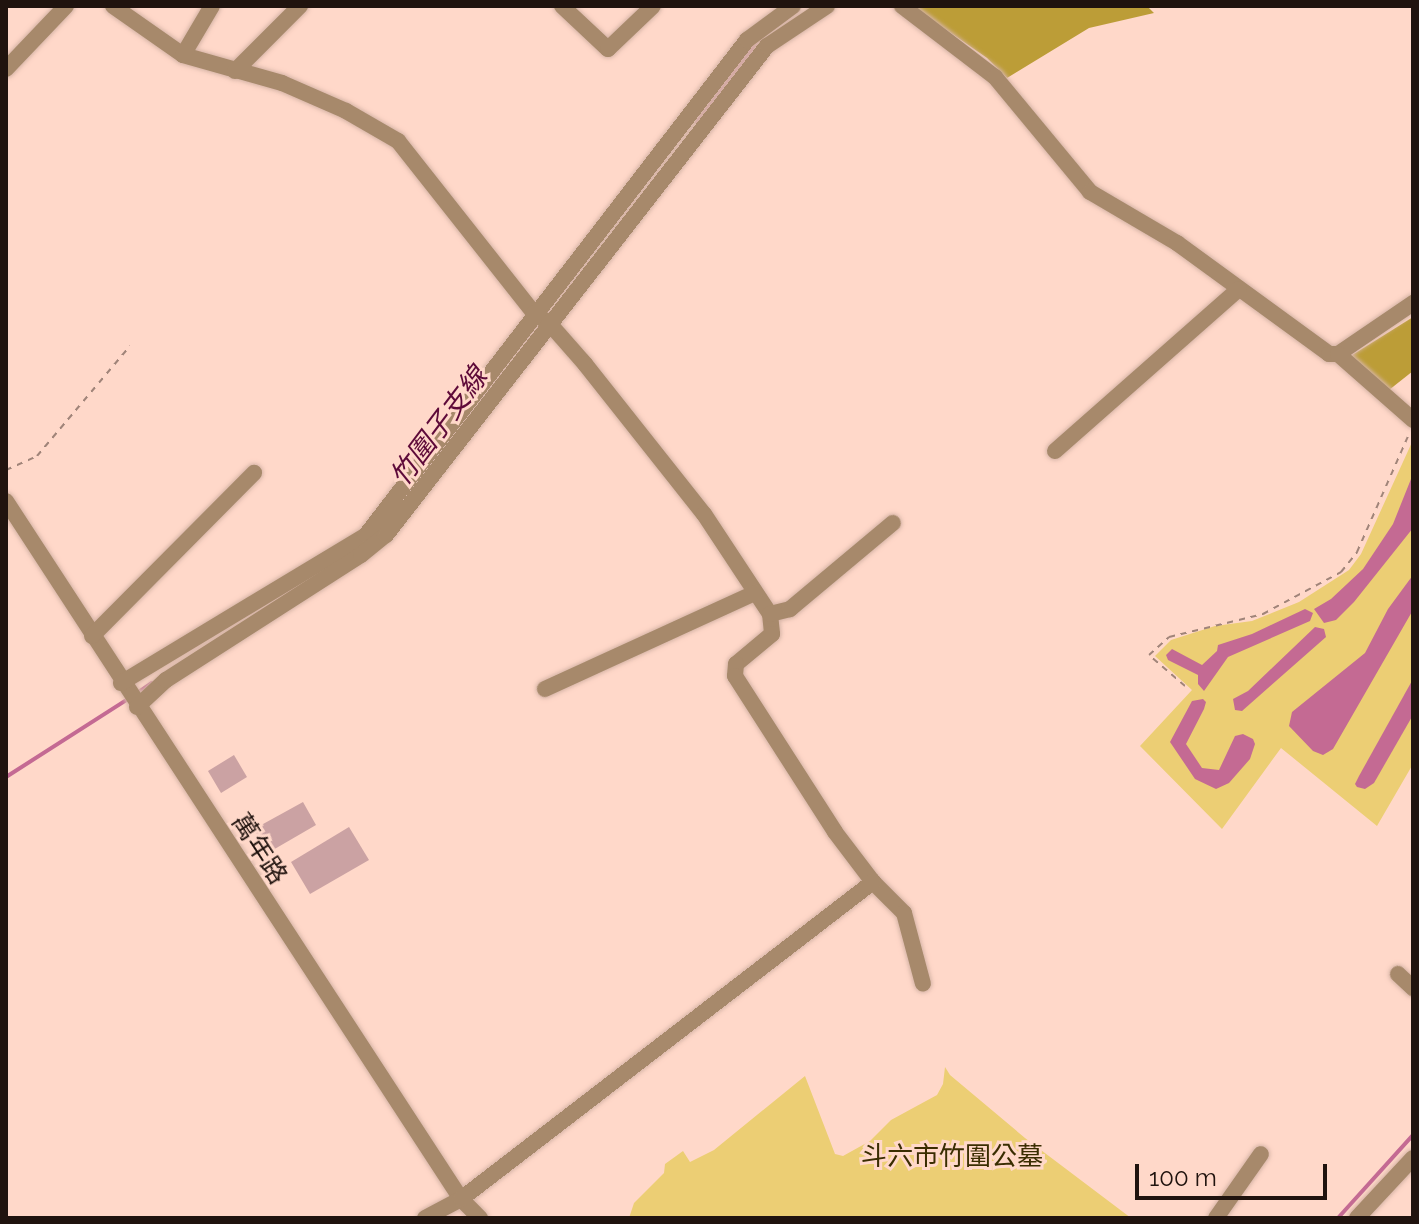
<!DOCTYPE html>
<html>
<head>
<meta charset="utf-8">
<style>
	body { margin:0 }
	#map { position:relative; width:1419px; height:1224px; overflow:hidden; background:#ffd8c9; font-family:Raleway,"Noto Sans TC",sans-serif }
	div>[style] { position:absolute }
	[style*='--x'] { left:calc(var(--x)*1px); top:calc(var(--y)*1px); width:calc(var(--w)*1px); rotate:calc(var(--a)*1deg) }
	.green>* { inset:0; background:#ecce74 }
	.forest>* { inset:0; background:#bc9d37 }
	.water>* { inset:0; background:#c46a93 }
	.stream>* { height:4px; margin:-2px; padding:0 2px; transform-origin:2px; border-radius:2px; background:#c46a93 }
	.building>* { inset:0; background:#cba2a3 }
	.path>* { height:2px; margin-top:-1px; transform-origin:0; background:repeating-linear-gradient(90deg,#a08479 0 6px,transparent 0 12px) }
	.roads { filter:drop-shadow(0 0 2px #d7b5a7) drop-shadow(0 0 2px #d7b5a7) }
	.minor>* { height:16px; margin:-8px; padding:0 8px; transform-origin:8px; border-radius:8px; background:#a7896b }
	span { translate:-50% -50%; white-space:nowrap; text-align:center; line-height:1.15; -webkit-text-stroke:6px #ffd8c9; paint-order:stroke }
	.street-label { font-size:26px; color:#20130e }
	.park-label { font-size:26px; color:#3a2d01 }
	.water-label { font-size:28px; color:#5e0a39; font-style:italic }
	.frame { position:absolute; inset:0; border:8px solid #20130e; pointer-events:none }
	.scale { position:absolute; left:1135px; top:1164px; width:192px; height:36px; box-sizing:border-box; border:4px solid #20130e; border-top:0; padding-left:10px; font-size:24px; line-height:28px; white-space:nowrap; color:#20130e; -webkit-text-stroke:6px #ffd8c9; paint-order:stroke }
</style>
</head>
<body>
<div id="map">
	<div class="green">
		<i style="clip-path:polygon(1413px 440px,1413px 764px,1377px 826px,1281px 748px,1222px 829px,1140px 746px,1192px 690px,1155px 656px,1171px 640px,1215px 626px,1252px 621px,1299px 602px,1349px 570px,1361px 554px)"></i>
		<i style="clip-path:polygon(945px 1067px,950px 1075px,1025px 1138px,1131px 1218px,629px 1218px,634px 1203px,664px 1173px,665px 1164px,683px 1151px,690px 1162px,714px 1150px,805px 1076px,835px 1154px,843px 1156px,870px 1141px,891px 1120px,937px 1095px,943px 1084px)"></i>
	</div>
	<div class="forest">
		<i style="clip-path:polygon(912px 6px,1147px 6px,1154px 13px,1089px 28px,1007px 78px,987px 58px)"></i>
		<i style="clip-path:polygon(1413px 317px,1413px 371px,1389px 390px,1349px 357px)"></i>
	</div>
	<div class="water">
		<i style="clip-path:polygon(1413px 474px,1413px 528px,1354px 602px,1336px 620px,1324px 623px,1314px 609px,1331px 599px,1363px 569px,1393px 524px)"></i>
		<i style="clip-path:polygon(1413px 575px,1413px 610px,1333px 749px,1323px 755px,1313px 751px,1289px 726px,1292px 712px,1365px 653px,1388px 609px)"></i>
		<i style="clip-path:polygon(1305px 609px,1313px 613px,1310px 621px,1228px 657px,1204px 691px,1198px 684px,1198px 675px,1168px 660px,1166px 655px,1172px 649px,1202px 665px,1217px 651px,1218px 645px,1252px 634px)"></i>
		<i style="clip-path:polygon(1315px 627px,1324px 629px,1326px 637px,1242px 711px,1235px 710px,1233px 699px,1248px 691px)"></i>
		<i style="clip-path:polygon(1413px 679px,1413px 715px,1374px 783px,1365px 789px,1357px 787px,1355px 784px,1359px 776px)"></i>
		<i style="clip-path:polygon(1203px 699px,1206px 702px,1204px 709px,1186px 744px,1202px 768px,1219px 770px,1235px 736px,1243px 734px,1253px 739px,1255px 744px,1250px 759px,1229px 783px,1216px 789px,1195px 779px,1170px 742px,1192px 701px)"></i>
	</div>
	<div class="stream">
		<i style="--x:697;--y:122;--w:96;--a:-53"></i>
		<i style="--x:755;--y:45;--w:11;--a:-34"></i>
		<i style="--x:136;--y:694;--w:19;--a:-35"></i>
		<i style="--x:6;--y:777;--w:145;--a:-32.6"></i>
		<i style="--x:1338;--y:1218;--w:112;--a:-47.9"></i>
	</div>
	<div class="building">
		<i style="clip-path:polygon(234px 755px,247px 777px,221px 793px,208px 771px)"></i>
		<i style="clip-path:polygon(303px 802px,316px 825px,266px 854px,252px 830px)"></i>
		<i style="clip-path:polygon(349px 827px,369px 860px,310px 894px,291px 862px)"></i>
	</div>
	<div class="path">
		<i style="--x:6;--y:470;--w:34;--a:-24"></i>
		<i style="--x:37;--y:456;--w:144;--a:-49.8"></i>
		<i style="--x:1185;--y:686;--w:48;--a:-139.3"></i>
		<i style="--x:1149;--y:655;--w:27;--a:-42"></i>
		<i style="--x:1169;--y:637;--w:97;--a:-13.7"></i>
		<i style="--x:1263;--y:614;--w:89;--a:-28.3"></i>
		<i style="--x:1341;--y:572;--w:26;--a:-51"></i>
		<i style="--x:1357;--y:552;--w:129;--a:-66.2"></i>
	</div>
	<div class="roads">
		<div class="minor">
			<i style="--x:113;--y:6;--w:85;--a:35"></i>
			<i style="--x:183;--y:55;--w:103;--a:15.8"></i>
			<i style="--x:282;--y:83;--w:70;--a:23.6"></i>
			<i style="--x:346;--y:111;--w:60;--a:30"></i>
			<i style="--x:398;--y:141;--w:219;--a:51.7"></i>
			<i style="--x:534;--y:313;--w:18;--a:34"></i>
			<i style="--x:549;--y:323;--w:55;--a:48.7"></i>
			<i style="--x:585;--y:364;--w:191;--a:51.6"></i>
			<i style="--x:704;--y:514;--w:120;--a:56.6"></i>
			<i style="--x:770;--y:614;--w:20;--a:84"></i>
			<i style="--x:772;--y:634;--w:47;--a:140.2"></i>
			<i style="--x:736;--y:664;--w:12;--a:95"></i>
			<i style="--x:735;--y:676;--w:185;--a:57.3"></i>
			<i style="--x:835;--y:832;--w:63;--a:52.8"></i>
			<i style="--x:873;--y:882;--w:44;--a:45"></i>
			<i style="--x:904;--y:913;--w:73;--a:75"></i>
			<i style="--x:562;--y:6;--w:63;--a:43.1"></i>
			<i style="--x:608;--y:49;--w:62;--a:-43.7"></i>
			<i style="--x:902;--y:6;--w:117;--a:37.4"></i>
			<i style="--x:995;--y:77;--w:149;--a:50.4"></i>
			<i style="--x:1090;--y:192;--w:101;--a:30.4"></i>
			<i style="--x:1177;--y:243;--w:188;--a:36.1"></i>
			<i style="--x:1329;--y:354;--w:9;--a:0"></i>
			<i style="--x:1338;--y:354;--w:91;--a:-34.2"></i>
			<i style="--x:183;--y:55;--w:57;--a:-59.4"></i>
			<i style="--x:6;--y:69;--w:87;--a:-46.4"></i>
			<i style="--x:235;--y:71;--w:92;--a:-45"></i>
			<i style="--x:1338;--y:354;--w:100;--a:41.3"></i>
			<i style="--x:1055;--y:451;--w:245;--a:-41.4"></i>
			<i style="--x:6;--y:501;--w:833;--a:56.9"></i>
			<i style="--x:461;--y:1199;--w:27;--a:45"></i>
			<i style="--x:770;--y:614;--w:21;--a:-14"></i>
			<i style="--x:790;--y:609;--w:134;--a:-39.9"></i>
			<i style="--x:92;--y:636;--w:230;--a:-45.2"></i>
			<i style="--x:121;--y:683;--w:286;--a:-31.1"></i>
			<i style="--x:366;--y:535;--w:625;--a:-52.41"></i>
			<i style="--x:747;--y:40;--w:57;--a:-36.5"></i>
			<i style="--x:545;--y:689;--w:231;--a:-24.6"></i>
			<i style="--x:137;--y:707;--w:40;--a:-43"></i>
			<i style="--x:166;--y:680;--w:232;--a:-32.7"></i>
			<i style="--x:361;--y:555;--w:32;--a:-39"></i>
			<i style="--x:386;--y:535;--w:620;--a:-52.08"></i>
			<i style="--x:767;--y:46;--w:72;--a:-33.7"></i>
			<i style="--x:1398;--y:974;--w:21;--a:43"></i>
			<i style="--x:425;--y:1218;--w:41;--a:-27.8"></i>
			<i style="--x:461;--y:1199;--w:520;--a:-37.58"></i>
			<i style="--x:1216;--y:1218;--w:78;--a:-54.9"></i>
			<i style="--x:1357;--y:1218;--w:82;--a:-47"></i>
		</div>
	</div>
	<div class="street-label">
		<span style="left:259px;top:849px;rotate:57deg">萬年路</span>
	</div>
	<div class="park-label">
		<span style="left:952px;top:1157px">斗六市竹圍公墓</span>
	</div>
	<div class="water-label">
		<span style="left:439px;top:427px;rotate:-53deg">竹圍子支線</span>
	</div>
	<div class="frame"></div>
	<div class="scale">100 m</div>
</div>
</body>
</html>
